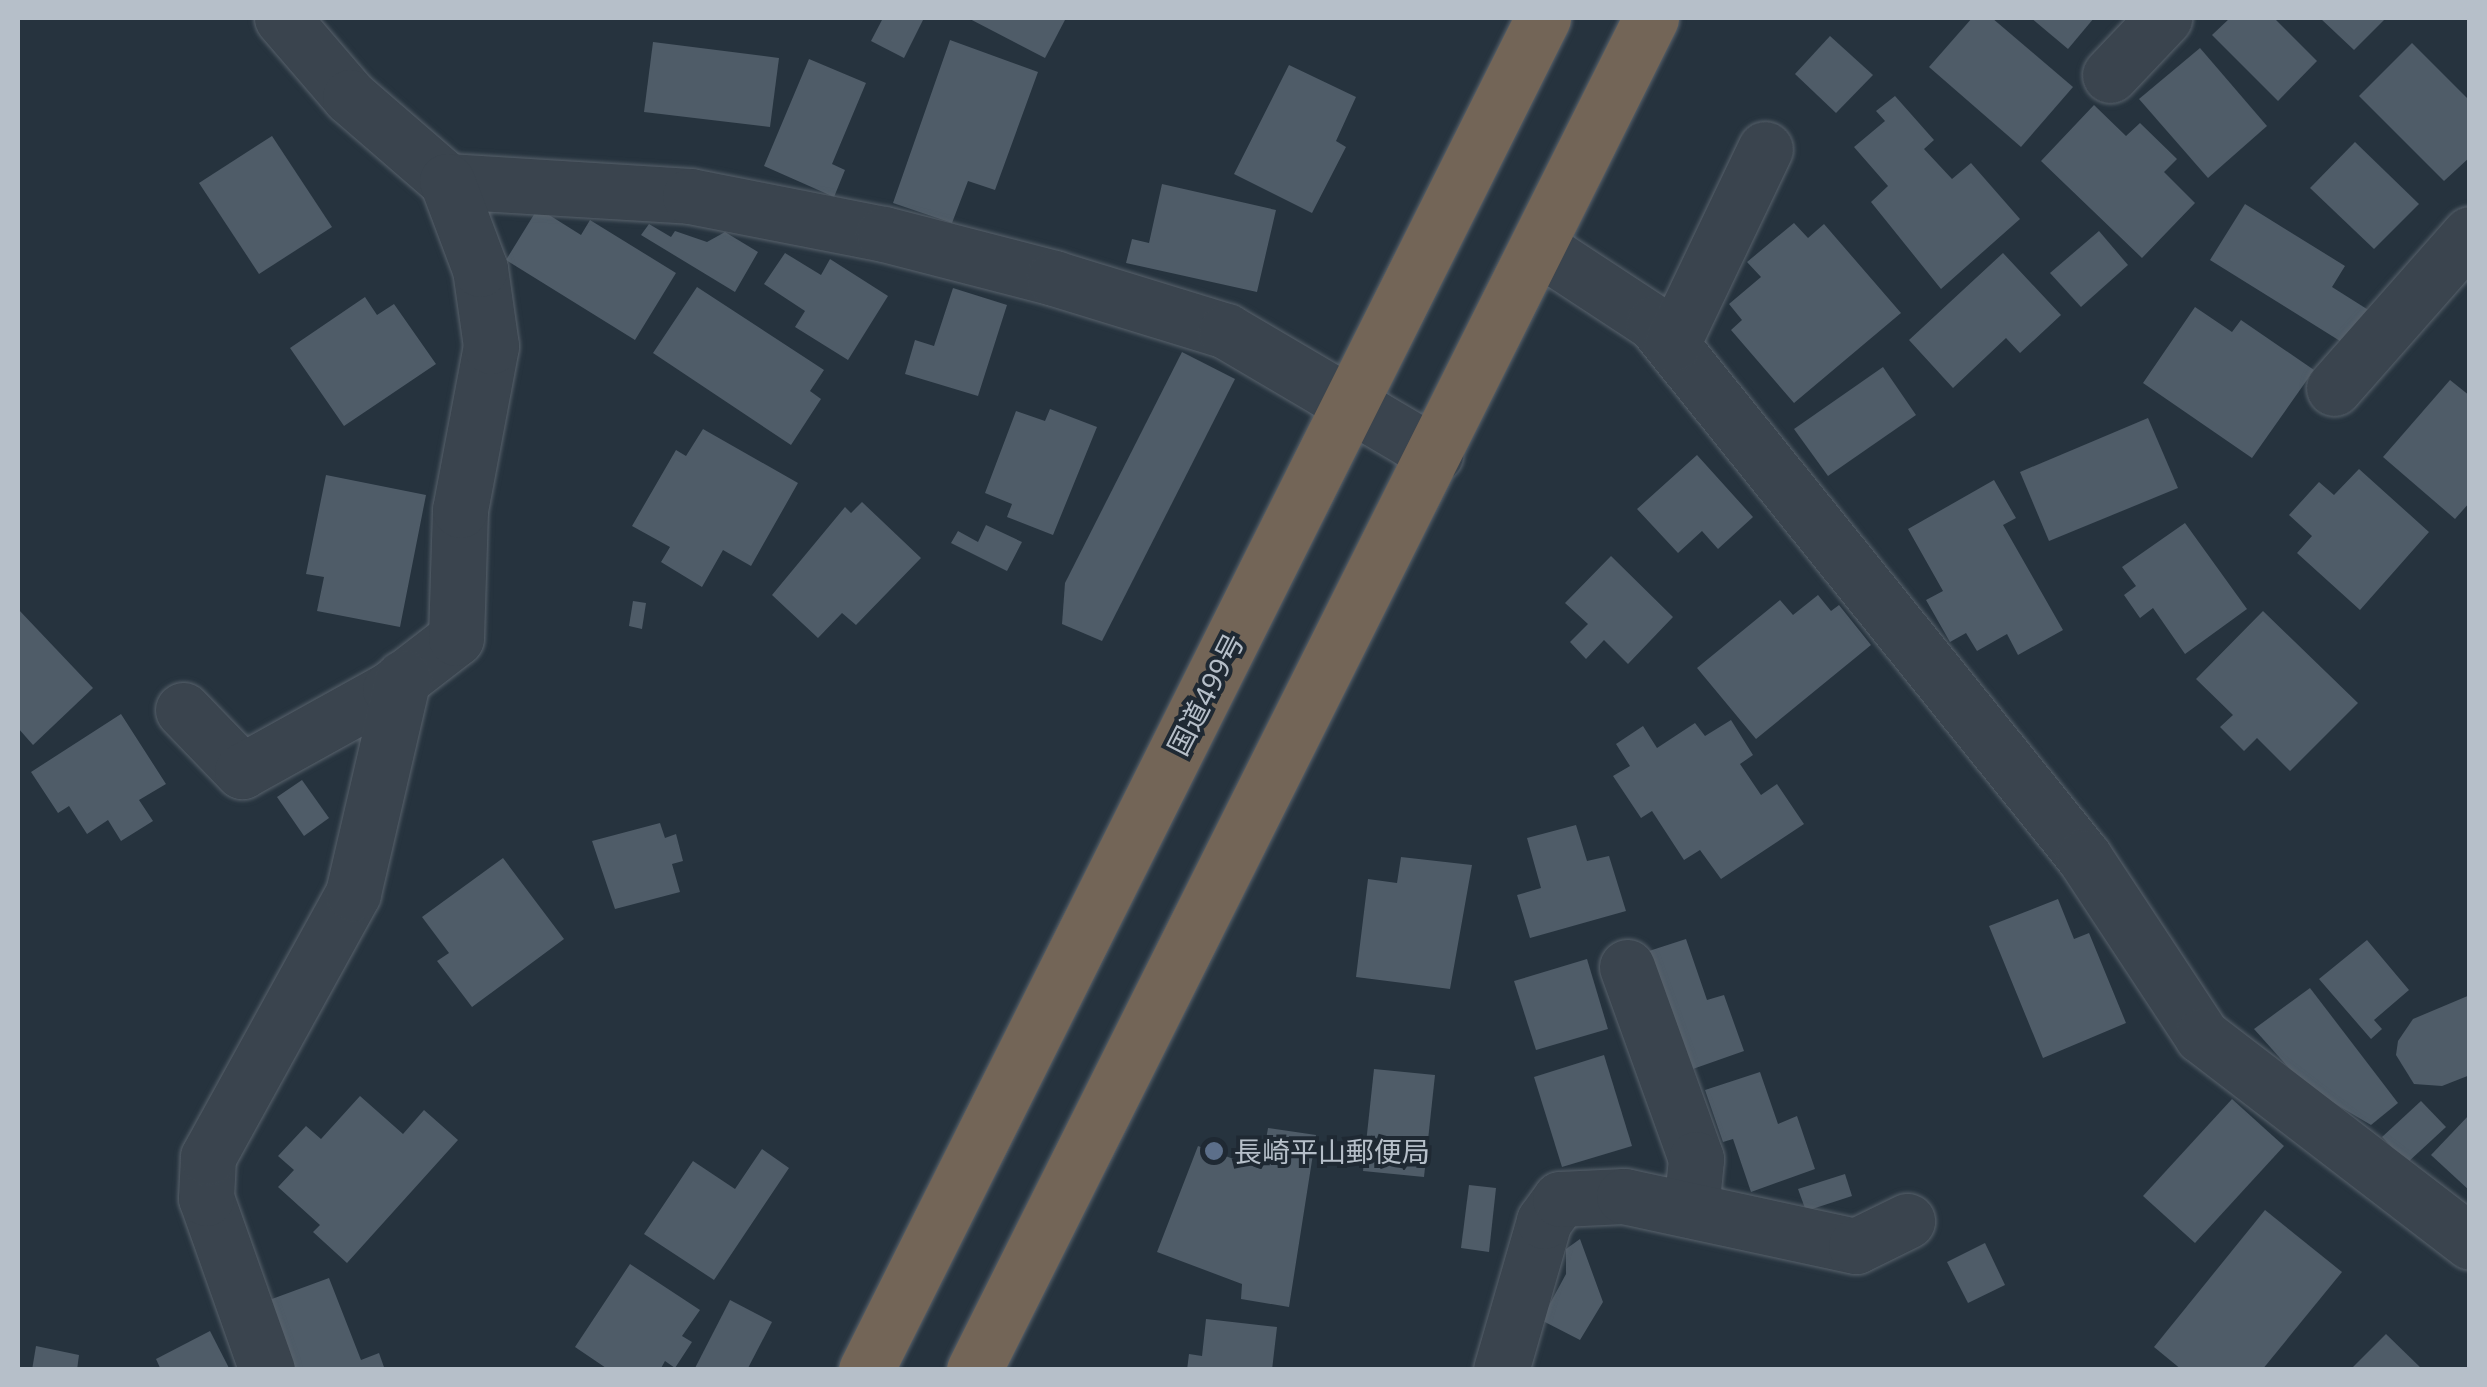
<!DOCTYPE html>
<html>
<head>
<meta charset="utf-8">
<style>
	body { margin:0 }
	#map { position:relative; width:2487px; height:1387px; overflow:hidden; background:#26333e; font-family:"Noto Sans","Noto Sans JP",sans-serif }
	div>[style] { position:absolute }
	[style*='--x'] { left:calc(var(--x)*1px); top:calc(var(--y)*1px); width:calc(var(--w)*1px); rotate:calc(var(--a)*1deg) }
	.building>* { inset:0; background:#4f5c68 }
	.roads { filter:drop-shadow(0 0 2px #58626c) drop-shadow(0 0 2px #58626c) }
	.street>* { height:55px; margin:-27.5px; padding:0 27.5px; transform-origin:27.5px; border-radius:27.5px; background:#3a444e }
	.highway>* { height:55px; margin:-27.5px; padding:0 27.5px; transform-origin:27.5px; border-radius:27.5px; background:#736557 }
	.dots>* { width:28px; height:28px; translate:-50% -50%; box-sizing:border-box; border:5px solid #1f2933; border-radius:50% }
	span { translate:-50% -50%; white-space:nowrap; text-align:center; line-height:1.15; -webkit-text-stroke:8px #1f2933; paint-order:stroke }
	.street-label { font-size:28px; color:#b6bfc9 }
	.poi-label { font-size:28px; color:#b6bfc9 }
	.left { translate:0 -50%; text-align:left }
	.frame { position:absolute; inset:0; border:20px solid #b6bfc9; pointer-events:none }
</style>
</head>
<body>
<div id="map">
	<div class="building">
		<i style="clip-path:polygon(883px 18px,924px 18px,904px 58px,871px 41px)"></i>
		<i style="clip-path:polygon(968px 18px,1066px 18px,1045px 58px)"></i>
		<i style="clip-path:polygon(1972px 18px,1992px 18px,2073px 87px,2021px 147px,1929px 67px)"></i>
		<i style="clip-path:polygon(2031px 18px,2094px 18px,2068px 49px)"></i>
		<i style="clip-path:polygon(2230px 18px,2274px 18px,2317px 61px,2278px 101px,2212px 35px)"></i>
		<i style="clip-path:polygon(2320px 18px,2386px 18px,2354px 50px)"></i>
		<i style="clip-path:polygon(1830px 36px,1873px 75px,1836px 113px,1795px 74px)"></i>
		<i style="clip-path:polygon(950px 40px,1038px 72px,995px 190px,968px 181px,952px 223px,893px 203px)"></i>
		<i style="clip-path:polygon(653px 42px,779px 58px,770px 127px,644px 112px)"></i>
		<i style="clip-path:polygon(2412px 43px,2470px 101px,2470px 157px,2444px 181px,2359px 96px)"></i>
		<i style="clip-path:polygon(2200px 48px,2267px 126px,2208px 178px,2139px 99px)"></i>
		<i style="clip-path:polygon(809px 59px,866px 83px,832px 164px,845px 170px,834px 197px,764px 166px)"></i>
		<i style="clip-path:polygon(1289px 65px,1356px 97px,1336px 141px,1346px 147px,1312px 213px,1234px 174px)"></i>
		<i style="clip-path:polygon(1895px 96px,1934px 140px,1924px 149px,1952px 179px,1971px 163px,2020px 219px,1941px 289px,1871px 202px,1888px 186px,1854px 147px,1885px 121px,1876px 111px)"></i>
		<i style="clip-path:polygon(2094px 105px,2126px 136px,2140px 123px,2177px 159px,2164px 172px,2195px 203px,2142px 258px,2041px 161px)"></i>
		<i style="clip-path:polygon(272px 136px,332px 227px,259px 274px,199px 183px)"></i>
		<i style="clip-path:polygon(2355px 142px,2419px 204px,2374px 249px,2310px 188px)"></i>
		<i style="clip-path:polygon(1162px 184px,1276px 210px,1257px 292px,1126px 263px,1132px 239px,1149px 243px)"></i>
		<i style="clip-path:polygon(2245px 204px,2345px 266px,2332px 287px,2370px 311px,2348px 346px,2210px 260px)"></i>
		<i style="clip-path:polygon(538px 208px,581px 235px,590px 220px,676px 273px,635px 340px,506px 260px)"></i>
		<i style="clip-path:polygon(1794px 223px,1808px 238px,1824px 224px,1901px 313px,1794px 403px,1731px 330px,1742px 320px,1729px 304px,1761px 277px,1747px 262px)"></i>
		<i style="clip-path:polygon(649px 224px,671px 237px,675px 231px,707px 242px,725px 232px,758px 252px,735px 292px,641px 235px)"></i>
		<i style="clip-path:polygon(2099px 231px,2128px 265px,2081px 307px,2050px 273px)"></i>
		<i style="clip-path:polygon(785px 253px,821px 275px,830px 259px,888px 296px,848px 360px,795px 327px,805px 311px,764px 284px)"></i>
		<i style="clip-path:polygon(2003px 253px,2061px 315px,2020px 353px,2006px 338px,1953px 388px,1909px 340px)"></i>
		<i style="clip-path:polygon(697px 287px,824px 370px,810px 391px,821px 399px,791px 445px,653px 353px)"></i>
		<i style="clip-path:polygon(953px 288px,1007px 305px,978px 396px,905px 374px,915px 340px,934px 346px)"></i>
		<i style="clip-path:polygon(365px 297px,377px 315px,394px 304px,436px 364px,344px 426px,290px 348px)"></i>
		<i style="clip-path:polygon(2195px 307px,2232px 332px,2241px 320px,2314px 370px,2252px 458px,2143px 383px)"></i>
		<i style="clip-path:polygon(1182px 352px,1235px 379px,1102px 641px,1062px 624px,1065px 583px)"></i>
		<i style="clip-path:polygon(1883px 367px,1916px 415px,1828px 476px,1794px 429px)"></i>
		<i style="clip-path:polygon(2450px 380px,2470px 396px,2470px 502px,2455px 519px,2383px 457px)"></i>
		<i style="clip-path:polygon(1050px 409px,1097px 427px,1053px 535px,1007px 517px,1012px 504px,985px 493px,1016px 411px,1045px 421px)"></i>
		<i style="clip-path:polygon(2148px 418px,2178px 488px,2049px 541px,2020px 472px)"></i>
		<i style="clip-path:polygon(703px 429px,798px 483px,751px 566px,723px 550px,702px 587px,661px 562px,670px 547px,632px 526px,676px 450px,686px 456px)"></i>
		<i style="clip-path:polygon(1697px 455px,1753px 517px,1718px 549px,1702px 531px,1678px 553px,1637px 509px)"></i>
		<i style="clip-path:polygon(2359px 469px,2429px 532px,2360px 610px,2297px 553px,2312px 536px,2289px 515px,2319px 482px,2334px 495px)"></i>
		<i style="clip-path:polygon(326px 475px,426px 495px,400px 627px,317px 611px,324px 577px,306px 574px)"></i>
		<i style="clip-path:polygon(1994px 480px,2016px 518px,2003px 525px,2063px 630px,2018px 655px,2007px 634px,1977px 651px,1966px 633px,1950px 642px,1926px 600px,1943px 591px,1908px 529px)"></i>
		<i style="clip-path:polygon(862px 502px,921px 558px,856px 625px,842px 613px,818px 638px,772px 595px,845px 507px,851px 513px)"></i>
		<i style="clip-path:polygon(2185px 523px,2247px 609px,2185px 654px,2153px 608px,2140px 618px,2124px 595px,2136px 586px,2122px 567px)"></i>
		<i style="clip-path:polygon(986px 525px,1022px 542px,1007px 571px,951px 543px,958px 531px,978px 542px)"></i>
		<i style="clip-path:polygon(1611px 556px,1673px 617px,1628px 664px,1604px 640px,1586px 659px,1570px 642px,1588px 624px,1565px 603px)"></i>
		<i style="clip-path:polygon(1818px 595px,1831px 611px,1839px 605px,1871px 645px,1756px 739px,1697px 668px,1780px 600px,1793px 615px)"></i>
		<i style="clip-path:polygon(633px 601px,646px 603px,642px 629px,629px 626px)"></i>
		<i style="clip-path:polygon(18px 609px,93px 688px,33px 745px,18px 728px)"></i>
		<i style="clip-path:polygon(2263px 611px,2358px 703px,2290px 771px,2257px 738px,2244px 751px,2220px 727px,2233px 715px,2196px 679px)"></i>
		<i style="clip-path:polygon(121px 714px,166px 784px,139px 800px,153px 821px,121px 841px,108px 820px,87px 834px,69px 806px,58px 813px,31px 772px)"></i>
		<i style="clip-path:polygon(1731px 720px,1753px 755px,1740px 764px,1761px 795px,1777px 784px,1804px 824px,1721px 879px,1700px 850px,1684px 860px,1652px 811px,1641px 818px,1613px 776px,1630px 766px,1616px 744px,1643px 726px,1657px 748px,1695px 723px,1705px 736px)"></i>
		<i style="clip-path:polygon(302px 780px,329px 818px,304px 836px,277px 797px)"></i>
		<i style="clip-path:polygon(660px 823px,665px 838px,676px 834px,683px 861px,672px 864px,680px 892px,615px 909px,592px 841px)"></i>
		<i style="clip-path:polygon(1576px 825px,1587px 861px,1609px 856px,1626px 911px,1530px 938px,1517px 895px,1541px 888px,1527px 838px)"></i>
		<i style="clip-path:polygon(1401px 857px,1472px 865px,1450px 989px,1356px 977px,1368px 879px,1397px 883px)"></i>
		<i style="clip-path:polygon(503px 858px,564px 939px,472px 1007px,437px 961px,449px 953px,422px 917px)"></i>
		<i style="clip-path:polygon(2058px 899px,2074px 939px,2089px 933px,2126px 1023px,2043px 1058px,1989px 926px)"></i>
		<i style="clip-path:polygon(1686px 939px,1707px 1000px,1724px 995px,1744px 1051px,1690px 1070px,1649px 951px)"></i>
		<i style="clip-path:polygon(2367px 940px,2409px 990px,2374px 1020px,2382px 1029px,2371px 1039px,2319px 979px)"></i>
		<i style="clip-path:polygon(1587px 959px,1608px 1029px,1536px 1050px,1514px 981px)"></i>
		<i style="clip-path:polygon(2310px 988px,2398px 1103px,2371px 1125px,2305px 1086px,2254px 1029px)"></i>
		<i style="clip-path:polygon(2470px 995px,2470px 1075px,2442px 1086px,2414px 1084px,2396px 1055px,2398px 1041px,2413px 1019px)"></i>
		<i style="clip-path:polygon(1604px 1055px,1632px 1146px,1562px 1167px,1534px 1077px)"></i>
		<i style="clip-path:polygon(1374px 1069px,1435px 1075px,1424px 1177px,1363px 1171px)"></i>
		<i style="clip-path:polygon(1760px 1072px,1778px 1124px,1797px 1116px,1815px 1169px,1751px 1192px,1733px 1139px,1723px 1142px,1705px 1090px)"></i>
		<i style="clip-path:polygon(360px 1096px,403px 1134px,424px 1110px,458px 1140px,347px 1263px,313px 1232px,320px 1225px,278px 1187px,294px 1170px,278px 1156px,306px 1126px,321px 1139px)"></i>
		<i style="clip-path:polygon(2232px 1099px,2284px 1146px,2195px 1243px,2143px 1196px)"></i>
		<i style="clip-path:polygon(2421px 1101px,2446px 1127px,2407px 1163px,2382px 1137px)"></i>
		<i style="clip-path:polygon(2470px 1114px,2470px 1191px,2431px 1155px)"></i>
		<i style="clip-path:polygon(1268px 1128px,1316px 1135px,1289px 1307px,1241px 1299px,1242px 1284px,1157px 1252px,1198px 1146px,1261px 1169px)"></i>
		<i style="clip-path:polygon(762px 1149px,789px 1168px,714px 1280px,644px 1234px,693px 1161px,735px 1189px)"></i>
		<i style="clip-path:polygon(1845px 1174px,1852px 1196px,1806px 1211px,1798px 1189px)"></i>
		<i style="clip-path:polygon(1469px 1185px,1496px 1188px,1489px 1252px,1461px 1248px)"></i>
		<i style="clip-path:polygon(2265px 1210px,2342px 1272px,2262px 1370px,2182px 1370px,2154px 1347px)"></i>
		<i style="clip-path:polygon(1580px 1239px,1603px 1302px,1580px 1340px,1541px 1320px,1566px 1274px,1566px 1249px)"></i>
		<i style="clip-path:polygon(1985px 1243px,2005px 1285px,1968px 1303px,1947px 1262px)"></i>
		<i style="clip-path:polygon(630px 1264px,700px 1310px,682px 1336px,692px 1342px,675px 1368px,665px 1361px,660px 1370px,609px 1370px,575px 1347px)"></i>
		<i style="clip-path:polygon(329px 1278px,361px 1360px,379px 1353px,385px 1370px,287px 1370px,261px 1303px)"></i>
		<i style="clip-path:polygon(730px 1300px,772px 1322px,747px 1370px,694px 1370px)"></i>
		<i style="clip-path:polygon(1206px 1319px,1277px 1327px,1272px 1370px,1187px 1370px,1189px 1354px,1202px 1356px)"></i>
		<i style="clip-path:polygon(210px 1331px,230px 1370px,161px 1370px,156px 1359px)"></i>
		<i style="clip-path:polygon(2386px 1334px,2423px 1370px,2350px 1370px)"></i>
		<i style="clip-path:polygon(36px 1346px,79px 1355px,77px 1370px,32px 1370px)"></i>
	</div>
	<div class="roads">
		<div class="street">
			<i style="--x:282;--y:18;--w:104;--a:49.3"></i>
			<i style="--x:350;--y:97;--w:128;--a:40.9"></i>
			<i style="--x:447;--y:181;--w:243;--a:3.5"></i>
			<i style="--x:690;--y:196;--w:198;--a:11.1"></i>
			<i style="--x:884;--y:234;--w:176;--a:14.5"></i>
			<i style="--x:1054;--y:278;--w:180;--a:17.1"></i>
			<i style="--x:1226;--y:331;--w:243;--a:30.5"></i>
			<i style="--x:2110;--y:75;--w:79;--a:-46.5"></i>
			<i style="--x:1540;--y:248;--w:136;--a:33.3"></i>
			<i style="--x:1654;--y:323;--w:686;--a:51.16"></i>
			<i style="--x:2084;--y:857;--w:214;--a:56.6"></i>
			<i style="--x:2202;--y:1036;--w:338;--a:37.5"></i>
			<i style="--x:1672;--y:344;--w:216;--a:-64.5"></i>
			<i style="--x:2334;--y:388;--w:205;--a:-48.6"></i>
			<i style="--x:183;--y:710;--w:85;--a:46"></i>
			<i style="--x:242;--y:771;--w:169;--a:-29"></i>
			<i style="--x:390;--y:689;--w:83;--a:-37.7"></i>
			<i style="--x:456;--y:638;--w:128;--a:-88.2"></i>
			<i style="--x:460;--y:510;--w:167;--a:-79.3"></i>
			<i style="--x:491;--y:346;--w:78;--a:-98.1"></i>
			<i style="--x:480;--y:269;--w:94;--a:-110.6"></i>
			<i style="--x:1627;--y:967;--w:204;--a:70.2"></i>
			<i style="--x:1696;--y:1159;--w:51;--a:95.6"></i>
			<i style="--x:267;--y:1370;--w:182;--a:-109.5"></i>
			<i style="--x:206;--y:1198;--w:41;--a:-87.2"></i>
			<i style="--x:208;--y:1157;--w:301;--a:-61.2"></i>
			<i style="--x:353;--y:893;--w:221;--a:-76.9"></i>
			<i style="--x:1501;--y:1370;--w:155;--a:-73.9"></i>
			<i style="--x:1544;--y:1221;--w:27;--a:-54"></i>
			<i style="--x:1560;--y:1199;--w:64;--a:-2.7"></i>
			<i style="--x:1624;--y:1196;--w:237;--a:12.2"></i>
			<i style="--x:1856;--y:1246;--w:57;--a:-26.1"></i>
		</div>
		<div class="highway">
			<i style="--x:866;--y:1370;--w:1512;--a:-63.4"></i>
			<i style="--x:974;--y:1370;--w:1512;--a:-63.4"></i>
		</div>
	</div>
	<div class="dots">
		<i style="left:1214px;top:1151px;background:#5c6f8a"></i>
	</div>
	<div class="street-label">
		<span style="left:1205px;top:694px;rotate:-63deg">国道499号</span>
	</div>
	<div class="poi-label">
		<span class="left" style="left:1234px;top:1151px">長崎平山郵便局</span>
	</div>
	<div class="frame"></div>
</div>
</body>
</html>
